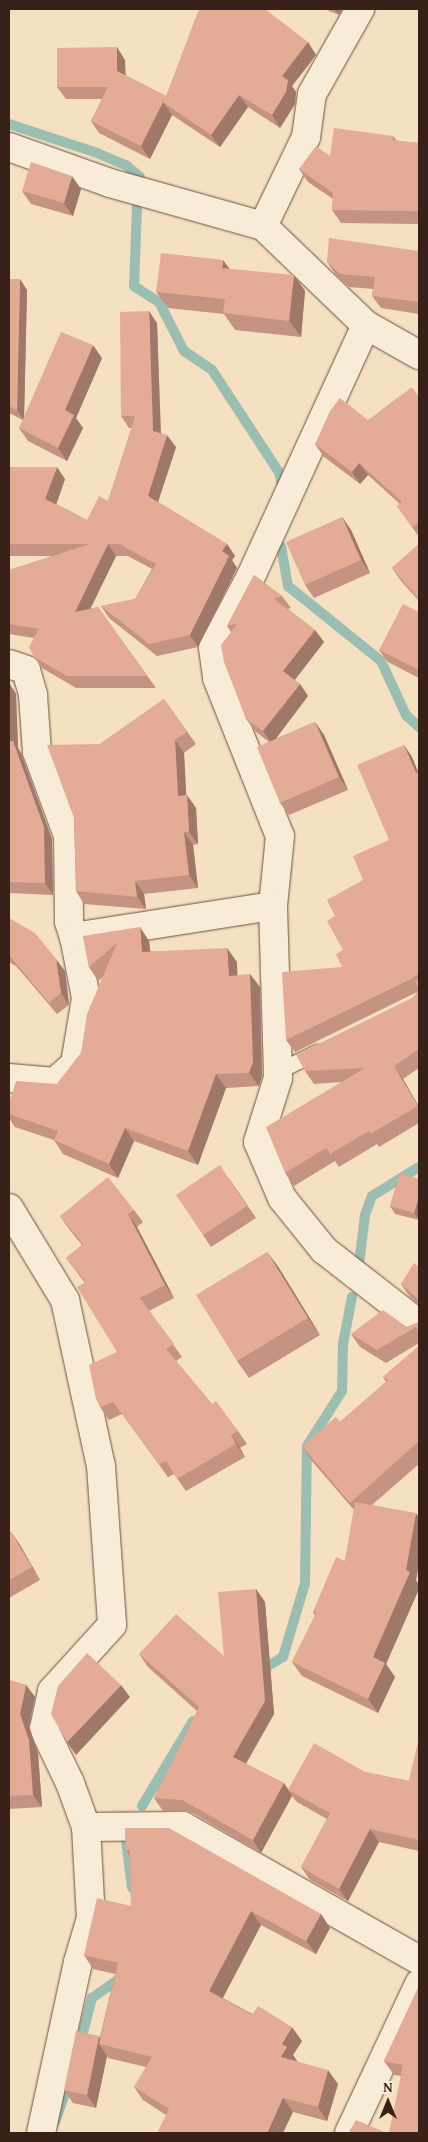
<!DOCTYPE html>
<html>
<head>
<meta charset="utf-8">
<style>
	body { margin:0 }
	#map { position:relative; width:428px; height:2142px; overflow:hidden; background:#f5e0c1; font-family:"Gentium Book Plus",serif }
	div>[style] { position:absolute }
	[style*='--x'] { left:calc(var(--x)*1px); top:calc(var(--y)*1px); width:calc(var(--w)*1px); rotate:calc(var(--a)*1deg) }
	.stream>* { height:10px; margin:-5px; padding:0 5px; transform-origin:5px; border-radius:5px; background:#9cbdb1 }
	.roads { filter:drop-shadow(0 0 1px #695142) drop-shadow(0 0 1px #695142) }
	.lane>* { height:15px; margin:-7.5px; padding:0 7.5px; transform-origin:7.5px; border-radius:7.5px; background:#f8ebd7 }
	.street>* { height:28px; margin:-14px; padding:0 14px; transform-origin:14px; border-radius:14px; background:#f8ebd7 }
	.wall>* { inset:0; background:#c49382 }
	.shaded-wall>* { inset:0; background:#a0786a }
	.building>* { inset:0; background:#e4ab97 }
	span { translate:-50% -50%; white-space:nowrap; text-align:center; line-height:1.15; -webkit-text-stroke:4.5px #f8ebd7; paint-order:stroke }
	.frame { position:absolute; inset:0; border:10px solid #3a2117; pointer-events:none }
	.north { position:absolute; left:363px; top:2077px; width:50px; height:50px; -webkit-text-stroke:4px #f8ebd7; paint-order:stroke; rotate:0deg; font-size:14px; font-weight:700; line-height:20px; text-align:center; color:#3a2117 }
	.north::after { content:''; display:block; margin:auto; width:18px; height:22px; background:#3a2117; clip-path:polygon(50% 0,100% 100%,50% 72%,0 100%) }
</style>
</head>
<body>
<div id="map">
	<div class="stream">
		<i style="--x:9;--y:124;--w:93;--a:18.2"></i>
		<i style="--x:97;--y:153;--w:33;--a:23"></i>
		<i style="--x:127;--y:166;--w:17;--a:40"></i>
		<i style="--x:137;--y:206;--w:80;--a:92.1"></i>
		<i style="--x:134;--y:286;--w:30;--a:33"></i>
		<i style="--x:159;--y:302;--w:55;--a:63"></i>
		<i style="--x:184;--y:351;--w:34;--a:34"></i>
		<i style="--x:212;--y:370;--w:124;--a:56.8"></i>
		<i style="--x:280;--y:474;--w:13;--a:81"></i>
		<i style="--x:281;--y:546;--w:41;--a:80.1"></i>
		<i style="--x:288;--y:586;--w:119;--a:38.9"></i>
		<i style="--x:381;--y:661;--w:60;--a:65.2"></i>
		<i style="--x:406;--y:715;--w:18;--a:43"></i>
		<i style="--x:359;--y:1264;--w:49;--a:-83"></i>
		<i style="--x:365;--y:1215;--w:20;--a:-70"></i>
		<i style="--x:372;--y:1196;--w:55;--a:-31.7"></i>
		<i style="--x:258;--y:1672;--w:29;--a:-31"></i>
		<i style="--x:283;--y:1657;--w:77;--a:-73.4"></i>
		<i style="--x:305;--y:1583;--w:137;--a:-89.2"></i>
		<i style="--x:307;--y:1446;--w:65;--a:-57.5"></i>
		<i style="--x:342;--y:1391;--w:47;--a:-88.8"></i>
		<i style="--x:343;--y:1344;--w:48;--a:-79.2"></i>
		<i style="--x:142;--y:1806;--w:99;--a:-59"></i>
		<i style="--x:126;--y:1840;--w:48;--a:82.9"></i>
		<i style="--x:80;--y:2044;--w:48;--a:-75.4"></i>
		<i style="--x:92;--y:1998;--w:38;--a:-35"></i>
		<i style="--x:55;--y:2122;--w:42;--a:-70.7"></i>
	</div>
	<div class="roads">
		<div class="lane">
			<i style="--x:278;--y:1071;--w:43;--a:-26"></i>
		</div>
		<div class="street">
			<i style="--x:9;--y:147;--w:107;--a:19.6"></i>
			<i style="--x:110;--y:183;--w:159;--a:15.7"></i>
			<i style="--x:263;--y:226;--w:143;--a:43.9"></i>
			<i style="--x:366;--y:325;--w:61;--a:29.5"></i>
			<i style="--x:263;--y:226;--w:99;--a:-64.2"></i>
			<i style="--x:306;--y:137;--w:43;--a:-82.1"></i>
			<i style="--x:312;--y:94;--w:98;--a:-60.5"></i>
			<i style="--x:366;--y:325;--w:276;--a:114.6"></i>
			<i style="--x:251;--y:576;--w:81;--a:117.8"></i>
			<i style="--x:213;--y:648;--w:30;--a:82"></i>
			<i style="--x:217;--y:678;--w:170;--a:68.3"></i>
			<i style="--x:280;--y:836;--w:70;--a:95.7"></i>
			<i style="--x:273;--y:906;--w:172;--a:88.3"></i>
			<i style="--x:278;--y:1078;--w:67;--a:107.4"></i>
			<i style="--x:258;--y:1142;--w:61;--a:66.8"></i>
			<i style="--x:282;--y:1198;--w:67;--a:51.1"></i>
			<i style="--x:324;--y:1250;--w:120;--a:37.9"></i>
			<i style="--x:9;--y:664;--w:18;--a:19"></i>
			<i style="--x:26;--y:670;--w:26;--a:74"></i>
			<i style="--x:33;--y:695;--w:57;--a:86"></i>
			<i style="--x:37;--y:752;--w:90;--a:69.7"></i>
			<i style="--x:68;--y:836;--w:86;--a:89.3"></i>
			<i style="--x:69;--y:922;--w:16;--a:72"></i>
			<i style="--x:9;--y:1078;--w:46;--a:5"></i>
			<i style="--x:55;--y:1082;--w:27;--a:-42"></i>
			<i style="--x:75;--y:1064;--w:67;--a:-80.5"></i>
			<i style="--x:86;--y:998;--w:62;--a:-101.1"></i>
			<i style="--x:74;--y:937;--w:201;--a:-8.9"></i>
			<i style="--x:9;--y:1208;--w:108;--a:58.7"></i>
			<i style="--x:65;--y:1300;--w:170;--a:77.8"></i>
			<i style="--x:101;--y:1466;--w:159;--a:86"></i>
			<i style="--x:112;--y:1625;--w:89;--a:132.3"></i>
			<i style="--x:52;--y:1691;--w:39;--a:102"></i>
			<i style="--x:44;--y:1729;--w:60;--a:64.3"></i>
			<i style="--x:70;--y:1783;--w:47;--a:70"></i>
			<i style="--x:86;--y:1827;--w:91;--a:86.9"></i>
			<i style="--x:91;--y:1918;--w:46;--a:106.5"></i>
			<i style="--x:78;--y:1962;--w:175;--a:102.2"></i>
			<i style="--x:86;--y:1827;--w:97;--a:-0.6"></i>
			<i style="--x:183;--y:1826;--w:271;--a:29.6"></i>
			<i style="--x:349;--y:2133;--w:165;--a:-64.8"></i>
		</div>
	</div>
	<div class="wall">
		<i style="clip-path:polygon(324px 9px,342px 9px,339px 15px)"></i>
		<i style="clip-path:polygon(308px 42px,316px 55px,292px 86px,296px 92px,295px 104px,280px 128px,248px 107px,220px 147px,172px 115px,150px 159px,99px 133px,91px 121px,102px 99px,66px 99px,57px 87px,125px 60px,125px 75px,166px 96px)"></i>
		<i style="clip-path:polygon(393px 136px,397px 141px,419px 143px,419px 224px,341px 223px,332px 210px,333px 199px,308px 182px,299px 169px,330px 156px)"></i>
		<i style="clip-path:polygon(81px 189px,73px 216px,31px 204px,22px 191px)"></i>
		<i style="clip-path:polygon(419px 251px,419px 314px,381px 308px,372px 296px,373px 289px,349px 287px,336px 275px,327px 262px)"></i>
		<i style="clip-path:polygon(294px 275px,305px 291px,301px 337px,235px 330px,224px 314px,168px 308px,156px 292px)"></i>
		<i style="clip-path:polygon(9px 279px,27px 290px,24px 416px,102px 358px,76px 418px,83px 428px,67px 461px,28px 441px,19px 428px,23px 420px,9px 413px)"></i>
		<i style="clip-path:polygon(157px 323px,161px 433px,176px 447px,158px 502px,227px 544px,235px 556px,232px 560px,237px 568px,198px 647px,157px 656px,109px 618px,101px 606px,135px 599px,152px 569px,128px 556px,116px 556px,90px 609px,98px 607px,156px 688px,76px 688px,42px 668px,34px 657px,34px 638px,9px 634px,9px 570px,53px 556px,9px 556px,9px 467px,65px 479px,56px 504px,87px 520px,108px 501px,132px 428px,129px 428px,121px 416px)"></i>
		<i style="clip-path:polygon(419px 397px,419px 537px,397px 506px,400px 504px,368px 475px,360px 484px,323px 456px,315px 444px)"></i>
		<i style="clip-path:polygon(342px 517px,351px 530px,370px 573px,314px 598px,305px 585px)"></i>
		<i style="clip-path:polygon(419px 544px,419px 601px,401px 581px,392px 568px)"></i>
		<i style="clip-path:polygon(254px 575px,282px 596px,291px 608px,288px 609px,315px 630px,324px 642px,295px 680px,300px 684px,308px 696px,275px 739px,315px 722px,324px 735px,348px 790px,289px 815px,280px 803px,269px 742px,255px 731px,246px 719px,231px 632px,227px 626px)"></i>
		<i style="clip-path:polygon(419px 612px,419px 678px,388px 662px,379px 650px)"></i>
		<i style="clip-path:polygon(9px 683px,16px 694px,18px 748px,21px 753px,52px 839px,53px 895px,9px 893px)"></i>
		<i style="clip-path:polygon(164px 699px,196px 744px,184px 753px,186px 795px,196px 808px,198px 844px,193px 845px,198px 888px,144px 894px,146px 909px,84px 904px,76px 891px,74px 818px,100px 744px)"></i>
		<i style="clip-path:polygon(404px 745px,412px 757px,418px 772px,419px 772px,419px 1068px,403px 1079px,419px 1107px,419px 1123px,379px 1147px,377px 1144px,339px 1167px,335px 1161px,294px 1186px,285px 1173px,341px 1082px,314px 1084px,305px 1071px,414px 997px,417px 992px,295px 1052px,286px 1040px,342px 967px,343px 950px,335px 916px,363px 880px,389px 840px)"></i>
		<i style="clip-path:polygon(9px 918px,65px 971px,69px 1005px,57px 1014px,16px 966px,9px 962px)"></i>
		<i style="clip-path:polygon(83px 936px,149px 941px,150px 951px,237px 962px,237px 975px,260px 987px,262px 1076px,259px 1086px,226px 1088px,198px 1165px,134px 1141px,118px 1178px,63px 1154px,54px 1140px,15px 1127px,9px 1118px,9px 1103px,57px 1084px,81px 1053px,103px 977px,98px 981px,89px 967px)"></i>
		<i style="clip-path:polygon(400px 1173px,419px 1220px,395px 1214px,390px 1206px)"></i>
		<i style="clip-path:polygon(229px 1178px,256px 1218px,211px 1247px,203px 1235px)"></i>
		<i style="clip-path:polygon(134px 1210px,143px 1222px,137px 1227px,174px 1298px,149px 1311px,182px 1357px,176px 1361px,212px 1404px,238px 1431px,247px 1444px,240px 1448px,245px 1457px,186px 1491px,174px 1474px,168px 1477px,122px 1414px,109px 1420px,100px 1407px,117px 1352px,85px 1283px,66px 1258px,82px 1245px,69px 1229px,60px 1216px)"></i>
		<i style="clip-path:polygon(267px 1252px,279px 1268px,320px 1335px,249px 1378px,237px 1361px)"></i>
		<i style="clip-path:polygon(419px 1267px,419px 1305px,410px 1297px,401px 1284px)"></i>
		<i style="clip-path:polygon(419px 1322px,419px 1343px,386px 1363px,360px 1347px,351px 1334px,407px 1327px)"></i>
		<i style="clip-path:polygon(419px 1346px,419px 1464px,372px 1505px,419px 1518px,419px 1564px,416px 1580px,419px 1585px,419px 1589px,386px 1664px,395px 1677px,378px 1713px,302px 1676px,292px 1662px,315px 1616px,313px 1612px,345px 1561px,354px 1510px,311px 1460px,302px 1446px,340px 1422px,386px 1382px,383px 1377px)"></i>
		<i style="clip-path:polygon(11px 1532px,20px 1545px,40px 1580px,9px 1598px,9px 1534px)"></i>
		<i style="clip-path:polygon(256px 1589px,265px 1602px,274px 1714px,246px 1764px,284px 1783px,288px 1789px,365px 1772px,409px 1781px,419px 1739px,419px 1851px,379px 1842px,348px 1901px,310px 1880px,301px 1867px,327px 1819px,297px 1802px,292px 1796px,261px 1853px,191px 1812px,163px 1811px,154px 1798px,197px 1711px,148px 1667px,139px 1654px,224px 1656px)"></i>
		<i style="clip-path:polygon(9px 1680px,26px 1685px,35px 1697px,29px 1726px,38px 1753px,42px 1807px,9px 1809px)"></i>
		<i style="clip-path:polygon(125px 1828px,321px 1914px,330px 1928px,316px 1954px,261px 1925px,223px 1998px,302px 2041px,293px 2055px,297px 2061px,296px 2062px,338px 2084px,327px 2121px,293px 2112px,166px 2115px,143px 2100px,134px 2087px,146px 2067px,108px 2058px,107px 2056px,96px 2108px,73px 2103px,64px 2090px,100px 2037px,115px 1974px,93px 1969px,84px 1955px,131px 1906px,130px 1857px,126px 1850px)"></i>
		<i style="clip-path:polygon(419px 1986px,401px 2076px,394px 2075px,384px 2061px)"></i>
	</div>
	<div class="shaded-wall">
		<i style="clip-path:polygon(334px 9px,342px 9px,339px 15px)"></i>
		<i style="clip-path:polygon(308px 42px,316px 55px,292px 86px,296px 92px,295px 104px,280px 128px,272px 115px,282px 76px)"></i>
		<i style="clip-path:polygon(117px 47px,125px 60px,126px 83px,117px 71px)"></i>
		<i style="clip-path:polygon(239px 95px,248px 107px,220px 147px,211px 135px)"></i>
		<i style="clip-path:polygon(163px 102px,172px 115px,150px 159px,141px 146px)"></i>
		<i style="clip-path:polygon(72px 176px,81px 189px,73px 216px,64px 203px)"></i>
		<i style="clip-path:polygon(223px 260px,235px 276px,222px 268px)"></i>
		<i style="clip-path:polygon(294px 275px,305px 291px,301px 337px,289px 321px)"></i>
		<i style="clip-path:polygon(20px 279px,27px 290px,24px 421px,17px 410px)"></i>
		<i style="clip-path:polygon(149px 311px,157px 323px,161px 443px,153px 431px)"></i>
		<i style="clip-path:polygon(93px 345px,102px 358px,76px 418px,83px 428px,67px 461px,58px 448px,65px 410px)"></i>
		<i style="clip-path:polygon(167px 435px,176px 447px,156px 508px,148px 496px)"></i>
		<i style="clip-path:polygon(359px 463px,368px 475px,360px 484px,352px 472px)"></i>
		<i style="clip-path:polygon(57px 467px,65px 479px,54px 511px,45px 499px)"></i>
		<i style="clip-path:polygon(342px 517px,351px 530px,370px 573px,361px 560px)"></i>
		<i style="clip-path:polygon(108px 544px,116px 556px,83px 624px,75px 612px)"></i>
		<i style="clip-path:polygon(227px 544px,235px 556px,232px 560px,237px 568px,198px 647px,190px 635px,222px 551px)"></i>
		<i style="clip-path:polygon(315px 630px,324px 642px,292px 683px,283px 671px)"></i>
		<i style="clip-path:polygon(9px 683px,16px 694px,18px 748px,21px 753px,52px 839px,53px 895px,45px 883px,9px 741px)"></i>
		<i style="clip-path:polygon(300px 684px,308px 696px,272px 744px,263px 731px)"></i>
		<i style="clip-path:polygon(315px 722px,324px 735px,348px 790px,339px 777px)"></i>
		<i style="clip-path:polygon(175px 740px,184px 753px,187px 808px,178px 796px)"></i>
		<i style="clip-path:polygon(404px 745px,412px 757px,419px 774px,416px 773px)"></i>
		<i style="clip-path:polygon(187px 795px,196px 808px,198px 844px,189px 832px)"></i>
		<i style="clip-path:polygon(184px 832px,193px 845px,198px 888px,189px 875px)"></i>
		<i style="clip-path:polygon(135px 881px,144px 894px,146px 909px,137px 897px)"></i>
		<i style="clip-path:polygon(140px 927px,149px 941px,152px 965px,142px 952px)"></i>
		<i style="clip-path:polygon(227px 948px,237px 962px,238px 990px,229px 976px)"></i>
		<i style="clip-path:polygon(56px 959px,65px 971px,69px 1005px,61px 993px)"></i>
		<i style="clip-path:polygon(250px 974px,260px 987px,262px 1076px,259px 1086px,249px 1073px)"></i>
		<i style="clip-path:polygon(394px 1066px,403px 1079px,419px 1107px,419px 1108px)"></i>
		<i style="clip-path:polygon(216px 1074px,226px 1088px,198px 1165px,188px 1151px)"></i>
		<i style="clip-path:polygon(125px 1128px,134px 1141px,118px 1178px,109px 1164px)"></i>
		<i style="clip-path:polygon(419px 1195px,419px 1220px,414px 1213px)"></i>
		<i style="clip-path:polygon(128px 1214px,137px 1227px,174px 1298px,165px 1285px)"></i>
		<i style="clip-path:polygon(267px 1252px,279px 1268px,320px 1335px,308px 1318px)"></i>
		<i style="clip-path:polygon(231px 1435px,240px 1448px,245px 1457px,236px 1444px)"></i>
		<i style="clip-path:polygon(416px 1513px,419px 1518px,419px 1564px,416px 1580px,419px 1585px,419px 1589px,386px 1664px,395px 1677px,378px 1713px,368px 1699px,373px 1657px,406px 1570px)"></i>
		<i style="clip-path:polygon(11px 1532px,20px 1545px,40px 1580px,32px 1567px)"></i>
		<i style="clip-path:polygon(256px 1589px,265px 1602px,274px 1714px,242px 1770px,233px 1757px)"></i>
		<i style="clip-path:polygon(26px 1685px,35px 1697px,29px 1726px,38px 1753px,42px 1807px,33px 1795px,20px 1714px)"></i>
		<i style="clip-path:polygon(121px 1685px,130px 1697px,76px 1755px,67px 1742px)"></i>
		<i style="clip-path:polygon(284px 1783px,292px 1796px,261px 1853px,253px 1840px)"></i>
		<i style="clip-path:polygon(370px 1829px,379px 1842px,348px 1901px,339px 1889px)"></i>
		<i style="clip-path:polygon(251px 1911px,261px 1925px,219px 2005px,209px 1991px)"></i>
		<i style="clip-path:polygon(321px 1914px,330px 1928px,316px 1954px,306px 1941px)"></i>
		<i style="clip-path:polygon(292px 2027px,302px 2041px,293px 2055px,297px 2061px,290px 2071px,281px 2057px,282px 2044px)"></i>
		<i style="clip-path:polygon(99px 2036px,106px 2046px,99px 2044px,107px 2056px,96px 2108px,87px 2095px)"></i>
		<i style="clip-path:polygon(328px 2070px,338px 2084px,327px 2121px,318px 2107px)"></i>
		<i style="clip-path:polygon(283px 2098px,293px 2112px,283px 2133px,267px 2133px)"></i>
	</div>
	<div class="building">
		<i style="clip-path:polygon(199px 9px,265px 9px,308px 42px,282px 76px,288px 80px,286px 92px,272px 115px,239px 95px,211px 135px,163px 102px,141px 146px,91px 121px,108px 87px,57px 87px,57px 48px,117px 47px,117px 71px,166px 96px)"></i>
		<i style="clip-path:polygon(334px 128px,393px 136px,393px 140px,419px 143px,419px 211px,332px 210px,333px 193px,299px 169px,316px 146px,330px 156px)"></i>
		<i style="clip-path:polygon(31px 162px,72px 176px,64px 203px,22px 191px)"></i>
		<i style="clip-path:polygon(329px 238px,419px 251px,419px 302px,372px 296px,375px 277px,340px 274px,327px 262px)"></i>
		<i style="clip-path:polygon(161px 253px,223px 260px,222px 268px,294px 275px,289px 321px,223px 313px,225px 299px,156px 292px)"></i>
		<i style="clip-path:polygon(9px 279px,20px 279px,17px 410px,9px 406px)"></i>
		<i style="clip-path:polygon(149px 311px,153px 431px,167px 435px,148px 496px,227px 544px,222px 551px,229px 556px,190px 635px,149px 644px,101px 606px,135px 599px,156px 564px,119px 544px,108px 544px,75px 612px,98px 607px,147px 676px,67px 676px,34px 657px,29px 647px,39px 629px,9px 624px,9px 570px,90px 544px,9px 544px,9px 467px,57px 467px,45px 499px,87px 520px,99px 496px,108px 501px,135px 416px,121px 416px,120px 312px)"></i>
		<i style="clip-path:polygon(61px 332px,93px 345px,65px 410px,74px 415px,58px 448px,19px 428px)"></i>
		<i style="clip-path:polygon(412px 387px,419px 397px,419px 522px,412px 527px,397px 506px,402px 502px,359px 463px,352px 472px,315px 444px,330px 411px,340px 398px,368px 420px)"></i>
		<i style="clip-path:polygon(342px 517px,361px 560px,305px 585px,286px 542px)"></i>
		<i style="clip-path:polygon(419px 544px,419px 599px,392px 568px)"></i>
		<i style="clip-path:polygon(254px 575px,282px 596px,274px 599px,315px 630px,283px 671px,300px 684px,263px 731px,246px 719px,224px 662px,221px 645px,237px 624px,227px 626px)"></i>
		<i style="clip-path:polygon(403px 604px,419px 612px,419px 670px,379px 650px)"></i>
		<i style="clip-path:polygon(164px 699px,187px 732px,175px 740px,178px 796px,187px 795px,189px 832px,184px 832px,189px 875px,135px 881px,137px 897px,76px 891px,74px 818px,47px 745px,100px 744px)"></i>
		<i style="clip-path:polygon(9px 711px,9px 741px,13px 741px,44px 827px,45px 883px,9px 882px)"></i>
		<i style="clip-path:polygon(315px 722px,339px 777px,280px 803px,257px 747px)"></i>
		<i style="clip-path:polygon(404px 745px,416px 773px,419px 772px,419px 974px,409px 980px,286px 1040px,282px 972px,342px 967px,336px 954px,343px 950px,327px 921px,335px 916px,327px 900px,363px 880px,353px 856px,389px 840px,357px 765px)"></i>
		<i style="clip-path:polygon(9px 918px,35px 933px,56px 959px,61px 993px,49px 1003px,9px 955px)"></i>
		<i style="clip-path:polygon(140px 927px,142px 952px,227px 948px,229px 976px,250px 974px,253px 1062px,249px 1073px,216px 1074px,188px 1151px,125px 1128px,109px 1164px,54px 1140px,58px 1131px,9px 1114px,9px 1103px,16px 1081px,57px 1084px,81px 1053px,87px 1014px,117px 943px,89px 967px,83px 936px)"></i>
		<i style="clip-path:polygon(419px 980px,419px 989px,415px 981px)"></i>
		<i style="clip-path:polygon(419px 989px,419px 1049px,394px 1066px,418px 1106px,370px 1134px,369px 1131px,330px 1154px,326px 1148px,285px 1173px,266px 1127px,365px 1068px,305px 1071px,296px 1055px,414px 997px)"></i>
		<i style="clip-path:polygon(220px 1165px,247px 1206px,203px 1235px,176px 1195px)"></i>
		<i style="clip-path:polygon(400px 1173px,419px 1179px,419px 1195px,414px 1213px,390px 1206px)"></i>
		<i style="clip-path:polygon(108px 1177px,134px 1210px,128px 1214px,165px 1285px,140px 1298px,174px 1344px,166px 1349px,212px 1404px,216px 1401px,238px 1431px,231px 1435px,236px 1444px,177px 1479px,166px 1461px,159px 1464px,113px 1402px,100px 1407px,96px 1399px,89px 1365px,117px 1352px,77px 1287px,86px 1282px,66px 1258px,83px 1244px,60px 1216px)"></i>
		<i style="clip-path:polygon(267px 1252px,308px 1318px,237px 1361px,196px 1295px)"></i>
		<i style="clip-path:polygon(414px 1263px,419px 1267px,419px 1300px,401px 1284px)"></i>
		<i style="clip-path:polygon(383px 1310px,407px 1327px,419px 1322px,419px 1332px,416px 1327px,377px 1350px,351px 1334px)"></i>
		<i style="clip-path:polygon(419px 1346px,419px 1441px,350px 1503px,302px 1446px,336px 1417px,340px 1422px,388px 1380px,383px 1377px)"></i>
		<i style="clip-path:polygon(355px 1502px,416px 1513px,406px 1570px,410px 1572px,373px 1657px,385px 1663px,368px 1699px,292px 1662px,316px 1613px,313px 1612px,336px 1557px,345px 1561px)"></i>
		<i style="clip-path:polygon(11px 1532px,32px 1567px,9px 1580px,9px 1534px)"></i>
		<i style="clip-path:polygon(256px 1589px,265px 1701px,233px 1757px,284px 1783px,253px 1840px,182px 1800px,154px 1798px,199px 1707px,139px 1654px,176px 1614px,224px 1656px,218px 1592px)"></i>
		<i style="clip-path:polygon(87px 1653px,121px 1685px,67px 1742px,51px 1714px,58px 1686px)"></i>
		<i style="clip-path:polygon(9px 1680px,26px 1685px,20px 1714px,29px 1740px,33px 1795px,9px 1796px)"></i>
		<i style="clip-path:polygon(419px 1738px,419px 1840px,370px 1829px,339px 1889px,301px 1867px,330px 1813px,288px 1790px,314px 1743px,365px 1772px,409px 1781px)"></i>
		<i style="clip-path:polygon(125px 1828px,169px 1828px,321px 1914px,306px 1941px,251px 1911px,209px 1991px,252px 2015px,258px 2006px,292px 2027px,282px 2044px,287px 2047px,281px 2057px,328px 2070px,318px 2107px,283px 2098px,267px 2133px,157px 2133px,169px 2109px,134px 2087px,152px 2057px,99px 2044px,118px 1963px,84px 1955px,97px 1898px,131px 1906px,130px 1850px,126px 1850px)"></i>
		<i style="clip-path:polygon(419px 1986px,419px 2133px,389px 2133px,403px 2065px,384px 2061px)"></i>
		<i style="clip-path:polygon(76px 2031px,99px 2036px,87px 2095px,64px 2090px)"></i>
		<i style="clip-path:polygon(356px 2120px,387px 2133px,342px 2133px,349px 2132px)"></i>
	</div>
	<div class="frame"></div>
	<div class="north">N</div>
</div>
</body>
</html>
